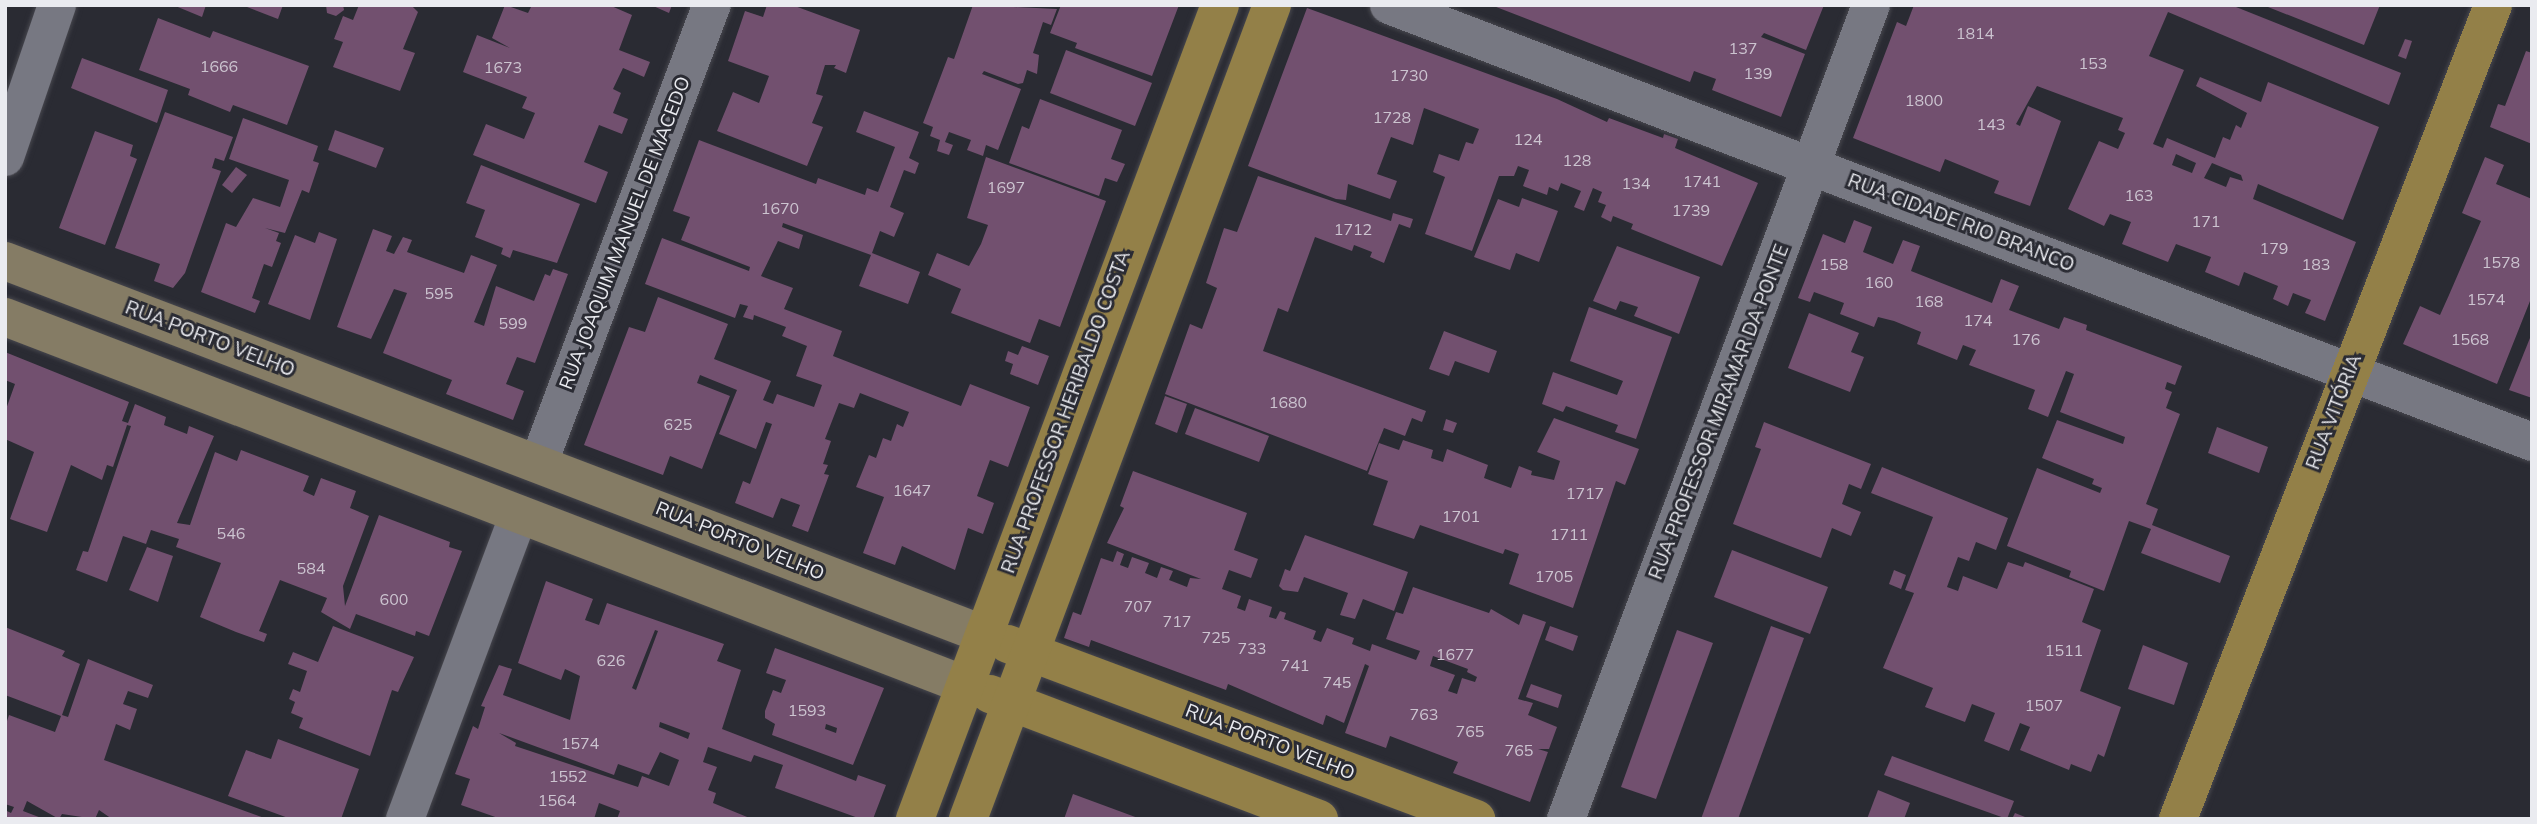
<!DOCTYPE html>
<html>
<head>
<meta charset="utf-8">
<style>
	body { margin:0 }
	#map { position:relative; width:2537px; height:824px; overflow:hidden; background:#2a2b33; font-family:Mulish,sans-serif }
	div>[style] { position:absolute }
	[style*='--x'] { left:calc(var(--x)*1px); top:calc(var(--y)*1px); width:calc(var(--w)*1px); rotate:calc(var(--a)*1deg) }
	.building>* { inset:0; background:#72506f }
	.roads { filter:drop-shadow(0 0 2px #47474e) drop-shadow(0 0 2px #47474e) }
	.minor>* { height:38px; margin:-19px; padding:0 19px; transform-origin:19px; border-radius:19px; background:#777882 }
	.secondary>* { height:38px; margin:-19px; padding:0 19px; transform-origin:19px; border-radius:19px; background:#857c65 }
	.primary>* { height:38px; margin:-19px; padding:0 19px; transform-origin:19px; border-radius:19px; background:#938048 }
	span { translate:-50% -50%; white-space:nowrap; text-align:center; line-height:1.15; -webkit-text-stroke:6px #2a2b33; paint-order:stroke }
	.number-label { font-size:16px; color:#ccc4d0 }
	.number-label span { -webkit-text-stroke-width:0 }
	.street-label { font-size:19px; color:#eaebf0 }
	.frame { position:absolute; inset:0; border:7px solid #eaebf0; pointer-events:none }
</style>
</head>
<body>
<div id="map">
	<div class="building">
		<i style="clip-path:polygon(173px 5px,206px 5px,202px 17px)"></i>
		<i style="clip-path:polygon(242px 5px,283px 5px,278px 19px)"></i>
		<i style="clip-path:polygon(326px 5px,343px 5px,344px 10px,336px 16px,327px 13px)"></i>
		<i style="clip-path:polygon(359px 5px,411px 5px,418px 12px,403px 49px,415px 53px,400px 91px,333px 67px,343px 42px,334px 39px,343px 16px,353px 20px)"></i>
		<i style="clip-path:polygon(505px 5px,528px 13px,532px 5px,609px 5px,632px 15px,619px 50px,650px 62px,644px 77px,623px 68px,613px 89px,621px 93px,613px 113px,628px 119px,622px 134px,599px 125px,584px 162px,608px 172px,596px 203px,473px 155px,486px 124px,524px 139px,535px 113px,522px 108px,527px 97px,463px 72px,477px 35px,510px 48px,492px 38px)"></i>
		<i style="clip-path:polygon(651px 5px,672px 5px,669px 13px)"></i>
		<i style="clip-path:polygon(767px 5px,792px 5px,860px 30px,846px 73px,834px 68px,836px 65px,825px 65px,816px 94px,823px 96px,812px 123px,823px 127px,807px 166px,717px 131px,733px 92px,759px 103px,769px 76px,728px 61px,745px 11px,763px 17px)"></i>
		<i style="clip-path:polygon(973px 5px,1057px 9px,1051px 25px,1043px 22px,1033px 53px,1039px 55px,1037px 74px,1027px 70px,1023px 83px,1018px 84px,984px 71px,982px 74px,1021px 89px,998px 150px,986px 145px,983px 156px,967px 150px,971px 140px,949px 132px,945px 142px,953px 145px,949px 155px,937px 151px,940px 140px,930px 136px,933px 127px,923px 123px,948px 57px,954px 59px)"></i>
		<i style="clip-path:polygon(1061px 5px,1090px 7px,1179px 5px,1152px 76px,1075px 48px,1077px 43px,1050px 33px)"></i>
		<i style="clip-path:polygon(1491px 5px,1824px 5px,1806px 50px,1764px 33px,1761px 37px,1805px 54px,1781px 117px,1712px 90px,1716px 79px,1694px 71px,1690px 82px)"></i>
		<i style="clip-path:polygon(evenodd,1914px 5px,2231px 5px,2401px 73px,2389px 105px,2168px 12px,2149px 56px,2184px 70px,2153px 144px,2163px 148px,2167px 138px,2215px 158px,2223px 137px,2230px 140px,2236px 125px,2241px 128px,2247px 113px,2196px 86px,2200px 77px,2261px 102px,2268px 82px,2379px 127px,2343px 220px,2258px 184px,2253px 199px,2356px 242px,2325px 321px,2305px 313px,2311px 300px,2293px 293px,2288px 306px,2273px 299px,2278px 286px,2244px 272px,2239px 286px,2205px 272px,2211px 257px,2176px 244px,2168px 262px,2122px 244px,2131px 222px,2110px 214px,2104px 226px,2068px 209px,2099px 141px,2118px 149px,2125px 133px,2118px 130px,2123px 118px,2037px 86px,2016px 124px,2020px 126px,2028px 106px,2061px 121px,2030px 206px,1994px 193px,1999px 181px,1945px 159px,1940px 172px,1853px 138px,1897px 22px,1906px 26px,1914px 5px,2176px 154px,2196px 163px,2192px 173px,2172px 165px,2176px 154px,1914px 5px,2212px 163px,2241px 175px,2243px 181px,2230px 177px,2226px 187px,2204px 178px,2212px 163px)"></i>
		<i style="clip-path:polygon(2263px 5px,2380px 5px,2364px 45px)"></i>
		<i style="clip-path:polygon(1307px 8px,1557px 99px,1607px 122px,1609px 118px,1663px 138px,1664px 134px,1678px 139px,1675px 148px,1758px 183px,1722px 266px,1631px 229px,1633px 224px,1613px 216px,1611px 222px,1601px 217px,1606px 205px,1598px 202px,1602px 192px,1593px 188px,1584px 211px,1574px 207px,1581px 191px,1561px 183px,1558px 191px,1549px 187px,1547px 195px,1523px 186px,1529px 170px,1518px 166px,1514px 176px,1499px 176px,1472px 251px,1425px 234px,1445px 177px,1433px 172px,1439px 154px,1459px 161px,1466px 142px,1473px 144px,1479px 129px,1424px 108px,1413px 145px,1391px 137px,1377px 174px,1397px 181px,1390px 199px,1348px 184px,1346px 200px,1336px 199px,1248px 166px)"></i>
		<i style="clip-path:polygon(158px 18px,210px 38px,213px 31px,309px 66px,287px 125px,233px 105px,230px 112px,188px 95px,190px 89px,139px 70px)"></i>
		<i style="clip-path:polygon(2405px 39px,2412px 41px,2406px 59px,2398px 56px)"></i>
		<i style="clip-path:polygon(1066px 50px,1152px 83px,1135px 126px,1050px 93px)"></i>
		<i style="clip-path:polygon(2526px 51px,2532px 53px,2532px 144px,2490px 127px,2498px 104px,2505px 106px)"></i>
		<i style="clip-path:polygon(82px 58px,168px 90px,157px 123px,71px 88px)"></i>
		<i style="clip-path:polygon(1040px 99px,1122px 130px,1111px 159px,1125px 164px,1117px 182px,1105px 178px,1099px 196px,1009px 163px,1022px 126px,1029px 129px)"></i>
		<i style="clip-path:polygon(864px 111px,919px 132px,909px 158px,919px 163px,915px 174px,904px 170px,890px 207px,904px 213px,894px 237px,880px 231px,872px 253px,920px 272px,908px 304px,859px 286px,871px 255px,783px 223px,782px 227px,803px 235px,799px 249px,778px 241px,761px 276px,793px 288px,784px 309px,842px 331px,833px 356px,961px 406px,970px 384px,1030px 407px,1008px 467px,990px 460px,977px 496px,994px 503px,983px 534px,968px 528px,955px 570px,902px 546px,895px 565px,863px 553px,884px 497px,856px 487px,869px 455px,876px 458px,883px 438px,891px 441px,897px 424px,903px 427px,909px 412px,860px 393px,854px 408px,839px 403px,825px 439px,831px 441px,823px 464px,828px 465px,824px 474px,829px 475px,808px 532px,792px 526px,800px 505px,781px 498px,773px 518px,735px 503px,743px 481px,750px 484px,772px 424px,766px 422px,756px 449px,719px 434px,737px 390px,700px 375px,697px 383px,730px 396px,702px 469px,670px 456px,663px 475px,584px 445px,629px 327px,645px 332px,658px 297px,728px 324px,714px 359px,771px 381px,763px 400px,773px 404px,777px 394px,814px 407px,822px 385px,796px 376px,807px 346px,782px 336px,786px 327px,754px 315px,753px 320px,743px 317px,748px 306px,740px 304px,735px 318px,645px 284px,662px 238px,749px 271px,750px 267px,681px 240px,690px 217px,673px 211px,699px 140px,816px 184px,818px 178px,865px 195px,867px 188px,878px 192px,895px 147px,856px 132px)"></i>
		<i style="clip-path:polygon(165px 112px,233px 137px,224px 161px,215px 158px,212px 168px,221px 171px,185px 273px,173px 288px,154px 281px,160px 264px,115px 248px)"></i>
		<i style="clip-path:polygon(243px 118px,318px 146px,313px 161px,319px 163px,309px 193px,302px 190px,285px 233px,265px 228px,279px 233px,276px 241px,281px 243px,272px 267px,264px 264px,252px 298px,260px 301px,255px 313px,201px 292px,226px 223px,236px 227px,253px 198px,280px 207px,289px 180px,229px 159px)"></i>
		<i style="clip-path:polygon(335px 130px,384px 148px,376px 168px,328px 150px)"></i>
		<i style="clip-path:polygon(95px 131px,133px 145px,130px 156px,137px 159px,105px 245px,59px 228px)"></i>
		<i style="clip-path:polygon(986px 157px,1106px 201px,1060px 327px,1039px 319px,1030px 343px,951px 313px,961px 289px,928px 275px,937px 253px,969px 266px,981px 244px,988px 225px,967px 218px)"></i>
		<i style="clip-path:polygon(2485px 157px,2504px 165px,2496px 184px,2532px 199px,2532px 296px,2497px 384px,2403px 344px,2420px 306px,2440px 315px,2449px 295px,2481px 221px,2462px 213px)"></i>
		<i style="clip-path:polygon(481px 165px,580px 204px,557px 263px,513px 250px,510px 258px,501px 254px,503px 248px,475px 237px,485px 210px,466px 203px)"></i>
		<i style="clip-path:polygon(236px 167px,247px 175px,232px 193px,222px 185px)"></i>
		<i style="clip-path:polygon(1258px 176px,1391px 221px,1393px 213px,1413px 219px,1410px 228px,1399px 224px,1384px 263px,1370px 257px,1372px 252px,1354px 245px,1352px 251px,1315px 237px,1288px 312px,1278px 308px,1263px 351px,1426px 411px,1422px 422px,1412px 418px,1405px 436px,1384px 428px,1367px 471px,1165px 394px,1190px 324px,1202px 329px,1217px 288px,1206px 283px,1224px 228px,1237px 232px)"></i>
		<i style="clip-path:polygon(1522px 198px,1558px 211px,1539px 262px,1516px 253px,1510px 270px,1474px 257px,1498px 199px,1519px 207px)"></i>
		<i style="clip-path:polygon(1854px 220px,1872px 227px,1863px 252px,1893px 264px,1903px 240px,1920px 246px,1911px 271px,1992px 303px,2001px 279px,2019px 286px,2009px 310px,2059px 329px,2064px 317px,2087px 325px,2086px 330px,2182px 366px,2175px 385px,2167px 382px,2165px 389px,2172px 392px,2166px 408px,2180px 414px,2146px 504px,2158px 509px,2152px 525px,2230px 556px,2220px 583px,2141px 553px,2151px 529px,2129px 521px,2104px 591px,2069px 577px,2071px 571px,2007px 546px,2037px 468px,2100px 493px,2102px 488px,2092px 484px,2094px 479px,2042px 458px,2057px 420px,2123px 444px,2125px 437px,2060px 412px,2074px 374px,2066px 371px,2048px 417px,2028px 409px,2035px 390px,1969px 365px,1976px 350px,1963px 345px,1957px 360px,1917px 344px,1921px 332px,1894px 321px,1878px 317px,1874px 327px,1840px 314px,1844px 303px,1814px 292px,1810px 302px,1798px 298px,1823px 234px,1845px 243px)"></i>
		<i style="clip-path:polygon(373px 229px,392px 236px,386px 251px,394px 254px,403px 237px,412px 240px,407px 252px,464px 273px,471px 255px,497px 265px,474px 322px,484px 326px,496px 286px,534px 301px,545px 274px,550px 276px,553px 269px,568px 274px,535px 363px,517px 357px,506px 384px,524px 391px,513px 420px,446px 394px,452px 380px,383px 353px,407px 293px,394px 289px,371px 339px,337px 327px)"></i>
		<i style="clip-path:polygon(319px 232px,337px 239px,310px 320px,268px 304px,295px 235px,315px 243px)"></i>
		<i style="clip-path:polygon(1617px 246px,1700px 277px,1679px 334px,1634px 316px,1638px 307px,1620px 301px,1616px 310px,1593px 301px)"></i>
		<i style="clip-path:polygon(1589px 307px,1672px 337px,1636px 439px,1615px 432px,1618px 425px,1566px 406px,1563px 412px,1542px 404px,1553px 372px,1617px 395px,1623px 381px,1570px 361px)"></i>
		<i style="clip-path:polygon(1809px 313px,1859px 333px,1851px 352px,1864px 357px,1850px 392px,1788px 368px)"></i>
		<i style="clip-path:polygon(1444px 331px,1497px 351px,1489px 373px,1455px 361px,1449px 376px,1429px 369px)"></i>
		<i style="clip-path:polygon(2532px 333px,2532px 398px,2509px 390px)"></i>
		<i style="clip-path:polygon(1022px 346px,1049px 356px,1038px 385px,1010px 374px,1013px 364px,1005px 361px,1008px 351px,1018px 355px)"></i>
		<i style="clip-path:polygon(5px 352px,129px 402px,122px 421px,128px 423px,135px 404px,166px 417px,164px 425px,187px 434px,189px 426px,214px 436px,177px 523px,190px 525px,215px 452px,237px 461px,241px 450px,309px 476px,303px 491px,314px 496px,321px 478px,356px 491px,350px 508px,369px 516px,343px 586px,345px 606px,379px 515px,450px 542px,449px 547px,462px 551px,429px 636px,416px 631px,415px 636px,356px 614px,350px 629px,321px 612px,327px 598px,280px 580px,259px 631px,267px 634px,264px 642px,236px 632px,200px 617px,221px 563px,176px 547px,179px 539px,151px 530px,146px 544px,123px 536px,107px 582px,76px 570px,83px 551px,88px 552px,131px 426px,127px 425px,113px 467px,107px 465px,102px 480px,71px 465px,47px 532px,10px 519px,34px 452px,5px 439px,5px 412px,15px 384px,5px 380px)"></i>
		<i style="clip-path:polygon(1165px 396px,1187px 404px,1177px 433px,1155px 424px)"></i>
		<i style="clip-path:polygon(1195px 408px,1269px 436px,1259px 462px,1185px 434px)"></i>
		<i style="clip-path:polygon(1554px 418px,1639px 449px,1625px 485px,1616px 481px,1573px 608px,1509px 584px,1519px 554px,1505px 549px,1503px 554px,1420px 525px,1414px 539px,1373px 525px,1388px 481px,1368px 474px,1379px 443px,1399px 450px,1403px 440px,1433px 450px,1431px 458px,1443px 462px,1447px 449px,1488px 465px,1484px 478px,1511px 488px,1519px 466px,1532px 471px,1531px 475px,1554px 480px,1560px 461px,1537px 452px)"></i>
		<i style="clip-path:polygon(1446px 419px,1457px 423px,1453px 433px,1443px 430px)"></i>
		<i style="clip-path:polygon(1764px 422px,1871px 464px,1861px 489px,1849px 484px,1842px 504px,1861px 512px,1851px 536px,1832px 528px,1821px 558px,1733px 524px,1761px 449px,1755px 447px)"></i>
		<i style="clip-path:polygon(2217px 427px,2268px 447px,2259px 473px,2208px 453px)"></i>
		<i style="clip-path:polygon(1882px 467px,2008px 518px,1996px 550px,1976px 542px,1969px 561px,1958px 557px,1947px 587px,1958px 591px,1963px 576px,1997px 589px,2008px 562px,2023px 567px,2025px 562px,2094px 589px,2082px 622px,2101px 630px,2080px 691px,2121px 707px,2104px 757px,2098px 754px,2091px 772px,2071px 764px,2069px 770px,2020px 750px,2030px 727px,2020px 723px,2009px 751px,1984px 741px,1995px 713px,1972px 704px,1965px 722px,1925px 707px,1933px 688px,1883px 668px,1914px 593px,1905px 590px,1933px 517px,1871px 493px)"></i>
		<i style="clip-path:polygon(evenodd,1133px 471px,1247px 513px,1234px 550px,1258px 559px,1251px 578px,1229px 570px,1222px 589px,1241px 596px,1237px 608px,1245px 611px,1249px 599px,1272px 607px,1269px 617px,1276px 619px,1280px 611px,1286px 613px,1284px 619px,1316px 631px,1313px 639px,1321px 642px,1327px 628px,1354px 638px,1352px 644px,1370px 651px,1372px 644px,1416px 660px,1420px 651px,1386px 639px,1396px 612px,1403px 614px,1413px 587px,1489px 613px,1491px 609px,1519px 625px,1523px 614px,1546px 622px,1518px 699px,1533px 703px,1528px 715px,1557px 727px,1549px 749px,1538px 749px,1548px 752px,1530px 802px,1453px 773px,1458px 762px,1390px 736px,1386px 748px,1345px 733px,1369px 666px,1365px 664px,1344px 723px,1326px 715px,1323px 725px,1228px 684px,1226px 690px,1091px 640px,1089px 647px,1064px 638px,1073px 612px,1081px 615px,1101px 558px,1113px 562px,1117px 551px,1124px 554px,1120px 565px,1128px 568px,1132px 557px,1149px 563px,1145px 573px,1157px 578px,1161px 567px,1173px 571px,1169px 580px,1187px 587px,1190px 578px,1201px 579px,1107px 543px,1124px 508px,1120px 506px,1133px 471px,1433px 656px,1468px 669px,1467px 672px,1477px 677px,1475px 682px,1462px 678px,1457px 694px,1448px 691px,1455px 675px,1430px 666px,1433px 656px)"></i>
		<i style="clip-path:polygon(1305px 535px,1408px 572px,1394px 611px,1363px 599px,1355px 619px,1340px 615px,1348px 593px,1304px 577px,1298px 592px,1283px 590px,1279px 586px,1285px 569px,1290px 571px)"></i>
		<i style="clip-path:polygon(147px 547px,173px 556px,158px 602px,129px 590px)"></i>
		<i style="clip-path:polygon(1732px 550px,1828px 587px,1810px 634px,1714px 597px)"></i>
		<i style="clip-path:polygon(1894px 570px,1906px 575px,1901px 589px,1889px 584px)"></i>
		<i style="clip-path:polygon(evenodd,546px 581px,593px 599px,585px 620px,599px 625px,607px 603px,724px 644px,717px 661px,741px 670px,722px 729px,856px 781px,858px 775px,886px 785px,873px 819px,861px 819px,775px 788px,783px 765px,754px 755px,751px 762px,708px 747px,703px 762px,717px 767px,708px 790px,716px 793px,713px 803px,752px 819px,617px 819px,620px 811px,599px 803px,594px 819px,501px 819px,461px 805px,470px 779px,455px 774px,473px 726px,478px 729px,485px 707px,481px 706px,499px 665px,512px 669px,503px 695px,570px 720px,580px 676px,565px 669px,561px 680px,518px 663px,546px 581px,655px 630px,658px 631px,636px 690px,632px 688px,655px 630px,546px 581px,660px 722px,690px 733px,688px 739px,659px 727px,660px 722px,546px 581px,499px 733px,614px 775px,618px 764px,649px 775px,660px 752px,679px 760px,669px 786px,642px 776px,638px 787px,515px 746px,516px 743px,499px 733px)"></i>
		<i style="clip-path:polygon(333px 626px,414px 657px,398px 692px,392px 690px,370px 756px,299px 728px,303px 718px,291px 713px,295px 702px,289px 699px,293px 689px,300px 692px,307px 671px,288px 664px,293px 652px,318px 662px)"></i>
		<i style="clip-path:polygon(1550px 626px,1578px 636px,1573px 651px,1545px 640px)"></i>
		<i style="clip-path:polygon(1771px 626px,1804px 638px,1738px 819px,1701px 819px)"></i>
		<i style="clip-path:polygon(5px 627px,65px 651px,62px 656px,80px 664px,62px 715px,68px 717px,88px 659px,153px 685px,148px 698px,128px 691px,123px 704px,137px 709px,130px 730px,116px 724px,104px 760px,267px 819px,112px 819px,99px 810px,95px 819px,62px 814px,59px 819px,27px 801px,23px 811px,44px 819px,5px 819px,5px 810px,11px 813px,14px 807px,5px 804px,5px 727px,9px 715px,55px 732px,61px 716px,5px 695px)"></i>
		<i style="clip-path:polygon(1677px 630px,1713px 643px,1656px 799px,1621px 787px)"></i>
		<i style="clip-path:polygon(2143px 645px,2188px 663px,2174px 705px,2128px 689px)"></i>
		<i style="clip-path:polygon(evenodd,775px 648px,884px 688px,853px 765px,772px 735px,775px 724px,765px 718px,765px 711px,773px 690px,781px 693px,786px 680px,766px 673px,775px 648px,826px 724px,837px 728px,836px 733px,825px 729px,826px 724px)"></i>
		<i style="clip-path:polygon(1531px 684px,1562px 695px,1558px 708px,1526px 697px)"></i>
		<i style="clip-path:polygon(278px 739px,359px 769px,341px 819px,291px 819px,228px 796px,246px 750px,271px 759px)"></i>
		<i style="clip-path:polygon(1892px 756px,2014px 801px,2007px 819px,1884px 775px)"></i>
		<i style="clip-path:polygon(1878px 790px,1910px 803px,1904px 819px,1867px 819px)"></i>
		<i style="clip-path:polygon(1073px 794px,1138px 818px,1138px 819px,1064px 819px)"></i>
		<i style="clip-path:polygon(2015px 813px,2030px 819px,2012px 819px)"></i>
	</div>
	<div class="roads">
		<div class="minor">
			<i style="--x:1389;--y:5;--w:1224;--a:20.92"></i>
			<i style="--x:5;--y:157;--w:161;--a:-71.1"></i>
			<i style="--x:539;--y:462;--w:489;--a:-69.3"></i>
			<i style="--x:405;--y:819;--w:322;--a:-69.5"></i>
			<i style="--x:1566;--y:819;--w:869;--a:-69.46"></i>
		</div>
		<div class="secondary">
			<i style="--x:5;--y:261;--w:1047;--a:20.88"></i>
			<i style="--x:5;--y:317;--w:1028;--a:20.97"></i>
		</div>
		<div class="primary">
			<i style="--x:1008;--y:644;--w:500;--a:20.5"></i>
			<i style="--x:990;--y:694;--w:352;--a:20.8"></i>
			<i style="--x:915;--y:819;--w:869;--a:-69.46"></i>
			<i style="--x:968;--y:819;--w:869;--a:-69.52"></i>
			<i style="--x:2178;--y:819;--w:873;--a:-68.84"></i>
		</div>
	</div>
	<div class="number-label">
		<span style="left:1975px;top:33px">1814</span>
		<span style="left:1743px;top:48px">137</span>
		<span style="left:2093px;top:63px">153</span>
		<span style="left:219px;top:66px">1666</span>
		<span style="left:503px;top:67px">1673</span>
		<span style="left:1758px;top:73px">139</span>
		<span style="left:1409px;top:75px">1730</span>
		<span style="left:1924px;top:100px">1800</span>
		<span style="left:1392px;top:117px">1728</span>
		<span style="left:1991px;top:124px">143</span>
		<span style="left:1528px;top:139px">124</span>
		<span style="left:1577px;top:160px">128</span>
		<span style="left:1702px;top:181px">1741</span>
		<span style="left:1636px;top:183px">134</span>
		<span style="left:1006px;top:187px">1697</span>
		<span style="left:2139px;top:195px">163</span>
		<span style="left:780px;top:208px">1670</span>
		<span style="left:1691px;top:210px">1739</span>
		<span style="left:2206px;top:221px">171</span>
		<span style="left:1353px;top:229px">1712</span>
		<span style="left:2274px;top:248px">179</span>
		<span style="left:2501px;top:262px">1578</span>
		<span style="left:1834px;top:264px">158</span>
		<span style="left:2316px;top:264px">183</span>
		<span style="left:1879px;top:282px">160</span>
		<span style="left:439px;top:293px">595</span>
		<span style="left:2486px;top:299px">1574</span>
		<span style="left:1929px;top:301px">168</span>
		<span style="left:1978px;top:320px">174</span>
		<span style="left:513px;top:323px">599</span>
		<span style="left:2026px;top:339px">176</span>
		<span style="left:2470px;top:339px">1568</span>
		<span style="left:1288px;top:402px">1680</span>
		<span style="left:678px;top:424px">625</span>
		<span style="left:912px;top:490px">1647</span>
		<span style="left:1585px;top:493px">1717</span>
		<span style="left:1461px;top:516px">1701</span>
		<span style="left:231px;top:533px">546</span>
		<span style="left:1569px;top:534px">1711</span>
		<span style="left:311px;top:568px">584</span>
		<span style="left:1554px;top:576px">1705</span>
		<span style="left:394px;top:599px">600</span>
		<span style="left:1138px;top:606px">707</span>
		<span style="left:1177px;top:621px">717</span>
		<span style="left:1216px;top:637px">725</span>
		<span style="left:1252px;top:648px">733</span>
		<span style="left:2064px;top:650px">1511</span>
		<span style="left:1455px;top:654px">1677</span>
		<span style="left:611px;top:660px">626</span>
		<span style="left:1295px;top:665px">741</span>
		<span style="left:1337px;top:682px">745</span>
		<span style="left:2044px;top:705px">1507</span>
		<span style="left:807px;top:710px">1593</span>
		<span style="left:1424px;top:714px">763</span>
		<span style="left:1470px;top:731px">765</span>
		<span style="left:580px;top:743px">1574</span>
		<span style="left:1519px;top:750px">765</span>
		<span style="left:568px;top:776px">1552</span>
		<span style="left:557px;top:800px">1564</span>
	</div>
	<div class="street-label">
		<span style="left:1961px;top:223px;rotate:21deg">RUA CIDADE RIO BRANCO</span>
		<span style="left:625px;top:233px;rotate:-69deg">RUA JOAQUIM MANUEL DE MACEDO</span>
		<span style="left:210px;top:339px;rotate:21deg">RUA PORTO VELHO</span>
		<span style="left:1066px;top:412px;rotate:-70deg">RUA PROFESSOR HERIBALDO COSTA</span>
		<span style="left:1719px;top:412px;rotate:-69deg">RUA PROFESSOR MIRAMAR DA PONTE</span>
		<span style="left:2334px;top:412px;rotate:-69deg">RUA VITÓRIA</span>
		<span style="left:740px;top:541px;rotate:22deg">RUA PORTO VELHO</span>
		<span style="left:1270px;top:742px;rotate:21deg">RUA PORTO VELHO</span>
	</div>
	<div class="frame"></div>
</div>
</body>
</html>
